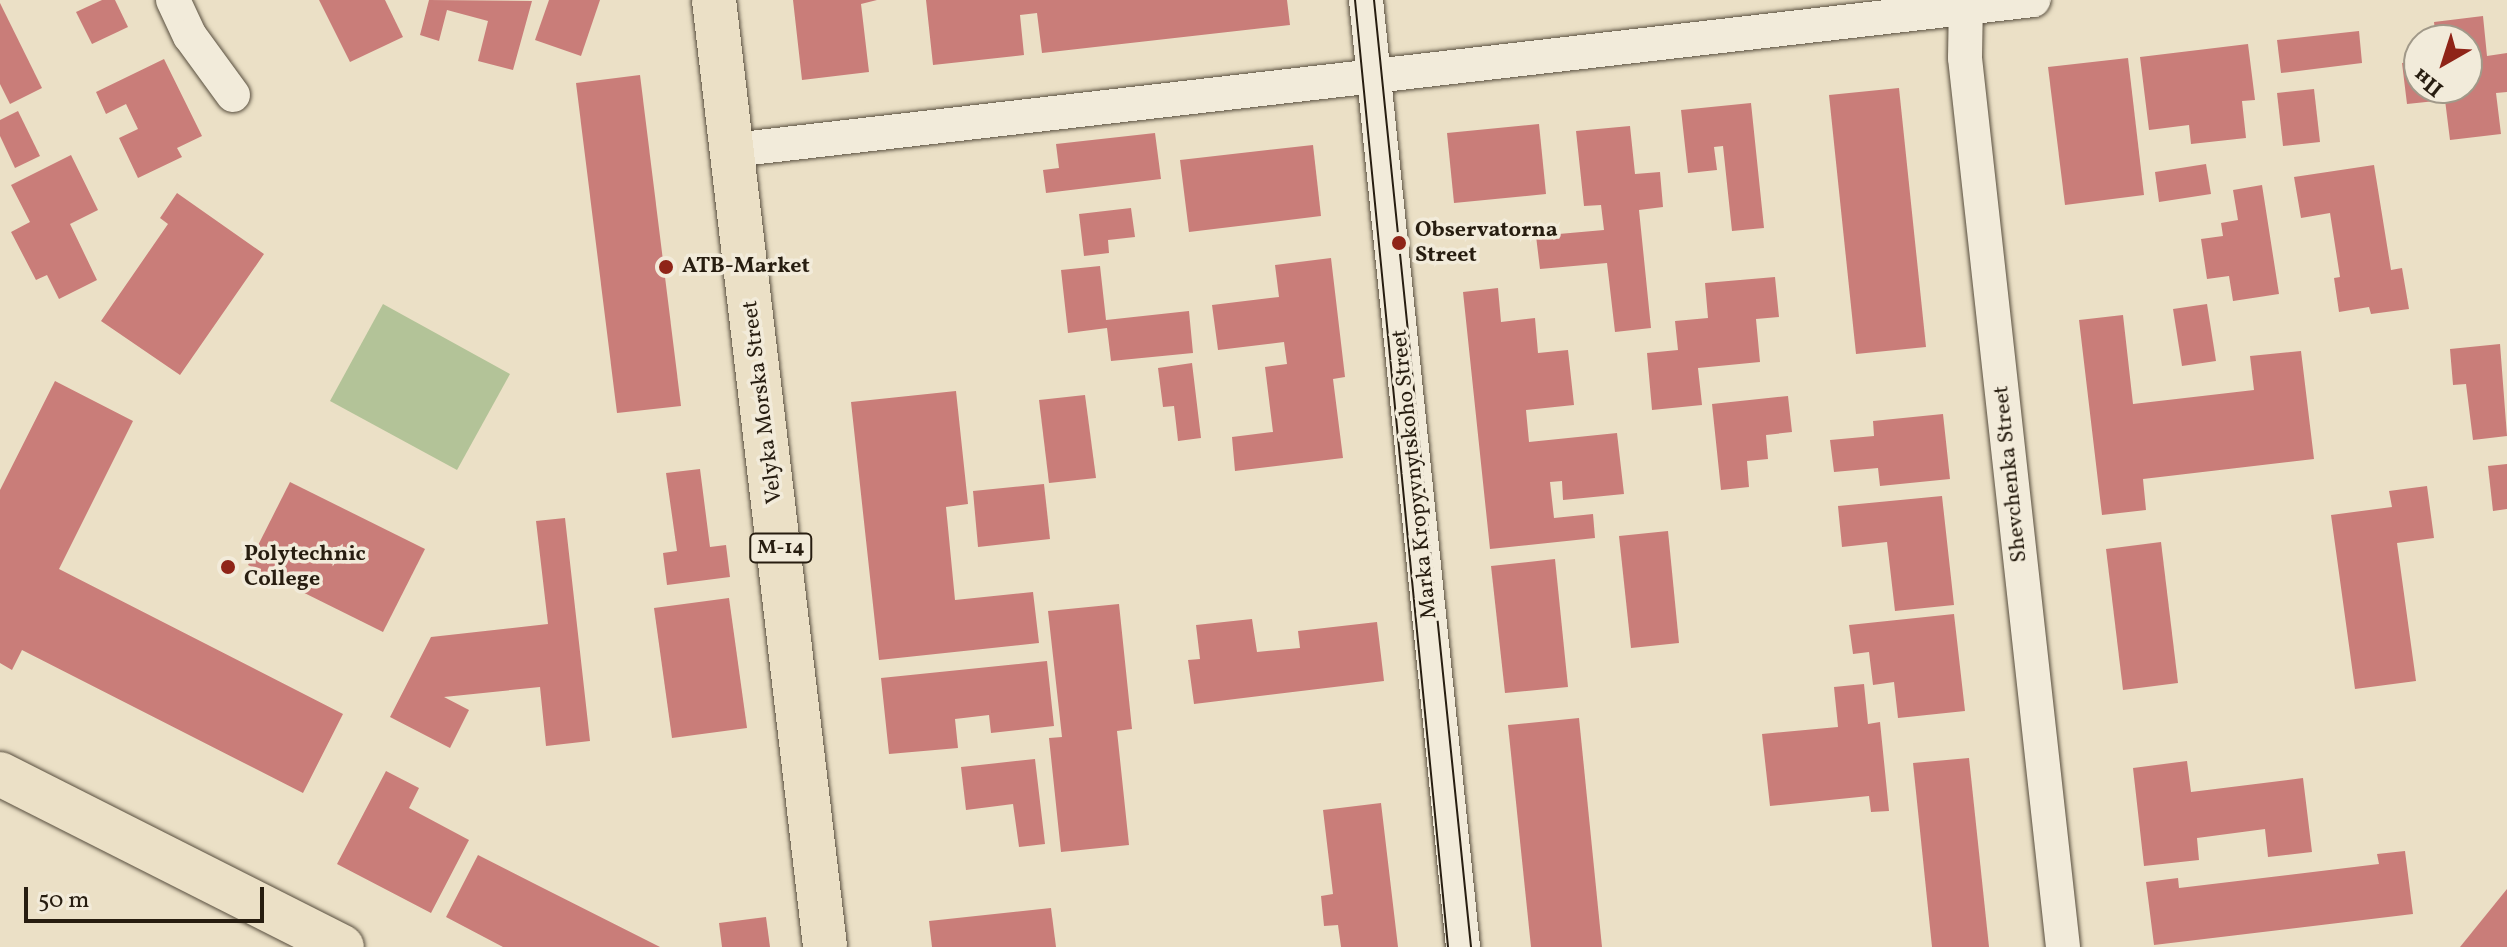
<!DOCTYPE html>
<html>
<head>
<meta charset="utf-8">
<style>
	body { margin:0 }
	#map { position:relative; width:2507px; height:947px; overflow:hidden; background:#ebe0c6; font-family:Vollkorn,serif }
	div>[style] { position:absolute }
	[style*='--x'] { left:calc(var(--x)*1px); top:calc(var(--y)*1px); width:calc(var(--w)*1px); rotate:calc(var(--a)*1deg) }
	.green>* { inset:0; background:#b3c398 }
	.building>* { inset:0; background:#c97d79 }
	.roads { filter:drop-shadow(0 0 2px #584e3e) drop-shadow(0 0 2px #584e3e) }
	.minor>* { height:34px; margin:-17px; padding:0 17px; transform-origin:17px; border-radius:17px; background:#f2ebda }
	.trunk>* { height:44px; margin:-22px; padding:0 22px; transform-origin:22px; border-radius:22px; background:#ebe0c6 }
	.tram>* { height:2px; margin:-1px; padding:0 1px; transform-origin:1px; border-radius:1px; background:#271d10 }
	.dots>* { width:22px; height:22px; translate:-50% -50%; box-sizing:border-box; border:4px solid #f2ebda; border-radius:50% }
	span { translate:-50% -50%; white-space:nowrap; text-align:center; line-height:1.15; -webkit-text-stroke:7px #f2ebda; paint-order:stroke }
	.shield-label span { padding:2px 6px; background:#f2ebda; border:2px solid; border-radius:6px; -webkit-text-stroke-width:0 }
	.shield-label { font-size:20px; color:#271d10; font-weight:700 }
	.poi-label { font-size:22px; color:#271d10; font-weight:700 }
	.left { translate:0 -50%; text-align:left }
	.street-label { font-size:22px; color:#271d10 }
	.north { position:absolute; left:2403px; top:24px; width:80px; height:80px; box-sizing:border-box; background:#f2ebda; border:2px solid #a19989; border-radius:50%; rotate:219deg; font-size:22px; font-weight:700; line-height:32px; text-align:center; color:#271d10 }
	.north::after { content:''; display:block; margin:auto; width:28px; height:36px; background:#8f2418; clip-path:polygon(50% 0,100% 100%,50% 72%,0 100%) }
	.scale { position:absolute; left:24px; top:887px; width:240px; height:36px; box-sizing:border-box; border:4px solid #271d10; border-top:0; padding-left:10px; font-size:24px; line-height:28px; white-space:nowrap; color:#271d10; -webkit-text-stroke:6px #f2ebda; paint-order:stroke }
</style>
</head>
<body>
<div id="map">
	<div class="green">
		<i style="clip-path:polygon(383px 304px,510px 374px,457px 470px,330px 401px)"></i>
	</div>
	<div class="building">
		<i style="clip-path:polygon(102px 0,115px 0,128px 27px,92px 44px,76px 12px)"></i>
		<i style="clip-path:polygon(319px 0,385px 0,403px 37px,350px 62px)"></i>
		<i style="clip-path:polygon(429px 0,532px 1px,513px 70px,478px 61px,488px 21px,447px 10px,439px 41px,420px 35px)"></i>
		<i style="clip-path:polygon(549px 0,600px 0,581px 56px,535px 40px)"></i>
		<i style="clip-path:polygon(793px 0,877px 0,861px 4px,869px 72px,802px 80px)"></i>
		<i style="clip-path:polygon(926px 0,1287px 0,1290px 25px,1042px 53px,1037px 13px,1020px 15px,1024px 55px,933px 65px)"></i>
		<i style="clip-path:polygon(0 3px,42px 88px,10px 104px,0 84px)"></i>
		<i style="clip-path:polygon(2483px 16px,2487px 56px,2507px 53px,2507px 92px,2496px 93px,2501px 134px,2450px 140px,2445px 100px,2407px 104px,2402px 63px,2419px 61px,2419px 88px,2467px 88px,2467px 40px,2436px 40px,2434px 22px)"></i>
		<i style="clip-path:polygon(2359px 31px,2362px 63px,2281px 73px,2277px 40px)"></i>
		<i style="clip-path:polygon(2248px 44px,2255px 100px,2242px 101px,2246px 138px,2191px 144px,2189px 125px,2149px 130px,2140px 57px)"></i>
		<i style="clip-path:polygon(2128px 58px,2144px 195px,2065px 205px,2048px 67px)"></i>
		<i style="clip-path:polygon(164px 59px,202px 136px,177px 148px,182px 157px,138px 178px,119px 138px,138px 129px,126px 104px,106px 114px,96px 92px)"></i>
		<i style="clip-path:polygon(640px 75px,681px 406px,617px 413px,576px 83px)"></i>
		<i style="clip-path:polygon(1899px 88px,1926px 347px,1856px 354px,1829px 95px)"></i>
		<i style="clip-path:polygon(2314px 89px,2320px 142px,2283px 146px,2277px 93px)"></i>
		<i style="clip-path:polygon(1751px 103px,1764px 228px,1732px 231px,1723px 146px,1714px 147px,1717px 170px,1688px 173px,1681px 110px)"></i>
		<i style="clip-path:polygon(18px 111px,40px 156px,15px 168px,0 136px,0 120px)"></i>
		<i style="clip-path:polygon(1539px 124px,1546px 194px,1454px 203px,1447px 133px)"></i>
		<i style="clip-path:polygon(1630px 126px,1635px 174px,1660px 172px,1663px 207px,1639px 210px,1651px 328px,1615px 332px,1607px 263px,1540px 269px,1536px 236px,1604px 230px,1601px 205px,1584px 206px,1576px 131px)"></i>
		<i style="clip-path:polygon(1155px 133px,1161px 179px,1046px 193px,1043px 170px,1059px 168px,1056px 144px)"></i>
		<i style="clip-path:polygon(1313px 145px,1321px 216px,1189px 232px,1180px 160px)"></i>
		<i style="clip-path:polygon(71px 155px,98px 210px,70px 224px,97px 280px,59px 299px,47px 275px,36px 280px,11px 232px,30px 222px,11px 185px)"></i>
		<i style="clip-path:polygon(2206px 164px,2211px 194px,2159px 202px,2155px 172px)"></i>
		<i style="clip-path:polygon(2374px 165px,2391px 270px,2402px 268px,2409px 309px,2371px 314px,2369px 307px,2339px 312px,2334px 278px,2340px 277px,2330px 213px,2301px 218px,2294px 177px)"></i>
		<i style="clip-path:polygon(2262px 185px,2279px 294px,2233px 301px,2229px 276px,2207px 279px,2201px 239px,2223px 236px,2221px 223px,2238px 220px,2233px 190px)"></i>
		<i style="clip-path:polygon(177px 193px,264px 254px,180px 375px,101px 321px,168px 224px,160px 218px)"></i>
		<i style="clip-path:polygon(1131px 208px,1135px 237px,1108px 240px,1109px 253px,1084px 256px,1079px 214px)"></i>
		<i style="clip-path:polygon(1331px 258px,1345px 377px,1333px 379px,1343px 458px,1235px 471px,1232px 437px,1273px 432px,1265px 367px,1287px 364px,1284px 342px,1218px 350px,1212px 305px,1279px 297px,1275px 265px)"></i>
		<i style="clip-path:polygon(1100px 266px,1106px 320px,1189px 311px,1193px 353px,1111px 361px,1107px 328px,1068px 333px,1061px 270px)"></i>
		<i style="clip-path:polygon(1775px 277px,1779px 317px,1756px 319px,1760px 362px,1698px 368px,1702px 405px,1652px 410px,1647px 353px,1678px 350px,1675px 321px,1708px 318px,1705px 283px)"></i>
		<i style="clip-path:polygon(1498px 288px,1501px 322px,1535px 318px,1538px 353px,1568px 350px,1574px 405px,1526px 410px,1529px 442px,1617px 433px,1624px 494px,1563px 500px,1562px 481px,1550px 482px,1554px 518px,1593px 514px,1595px 538px,1490px 549px,1463px 292px)"></i>
		<i style="clip-path:polygon(2207px 304px,2216px 361px,2182px 366px,2173px 309px)"></i>
		<i style="clip-path:polygon(2123px 315px,2133px 404px,2254px 390px,2250px 356px,2301px 351px,2314px 459px,2143px 479px,2146px 510px,2102px 515px,2079px 320px)"></i>
		<i style="clip-path:polygon(2500px 344px,2507px 436px,2473px 440px,2466px 384px,2453px 385px,2450px 349px)"></i>
		<i style="clip-path:polygon(1192px 363px,1201px 438px,1178px 441px,1174px 406px,1163px 407px,1158px 368px)"></i>
		<i style="clip-path:polygon(55px 381px,133px 421px,59px 569px,343px 714px,303px 793px,22px 650px,12px 670px,0 663px,0 490px)"></i>
		<i style="clip-path:polygon(956px 391px,968px 504px,946px 507px,955px 600px,1033px 592px,1039px 643px,879px 660px,851px 402px)"></i>
		<i style="clip-path:polygon(1085px 395px,1096px 478px,1049px 483px,1039px 400px)"></i>
		<i style="clip-path:polygon(1788px 396px,1792px 432px,1766px 435px,1768px 459px,1747px 461px,1749px 487px,1721px 490px,1712px 404px)"></i>
		<i style="clip-path:polygon(1943px 414px,1950px 479px,1880px 486px,1878px 468px,1834px 472px,1830px 440px,1874px 436px,1873px 421px)"></i>
		<i style="clip-path:polygon(2507px 464px,2507px 509px,2493px 511px,2488px 466px)"></i>
		<i style="clip-path:polygon(700px 469px,710px 547px,726px 545px,730px 577px,667px 585px,663px 553px,677px 551px,666px 473px)"></i>
		<i style="clip-path:polygon(290px 482px,425px 549px,383px 632px,248px 565px)"></i>
		<i style="clip-path:polygon(1044px 484px,1050px 539px,978px 547px,973px 491px)"></i>
		<i style="clip-path:polygon(2427px 486px,2434px 538px,2397px 543px,2416px 681px,2355px 689px,2331px 515px,2392px 507px,2389px 491px)"></i>
		<i style="clip-path:polygon(1942px 496px,1954px 605px,1895px 611px,1887px 542px,1842px 547px,1838px 506px)"></i>
		<i style="clip-path:polygon(565px 518px,590px 741px,546px 746px,540px 687px,444px 697px,469px 710px,450px 748px,390px 717px,431px 637px,548px 624px,536px 521px)"></i>
		<i style="clip-path:polygon(1668px 531px,1679px 643px,1631px 648px,1619px 536px)"></i>
		<i style="clip-path:polygon(2161px 542px,2178px 683px,2123px 690px,2106px 549px)"></i>
		<i style="clip-path:polygon(1555px 559px,1568px 687px,1505px 693px,1491px 566px)"></i>
		<i style="clip-path:polygon(729px 598px,747px 728px,672px 738px,654px 608px)"></i>
		<i style="clip-path:polygon(1119px 604px,1132px 729px,1117px 731px,1129px 845px,1061px 852px,1049px 738px,1062px 737px,1048px 611px)"></i>
		<i style="clip-path:polygon(1954px 614px,1965px 711px,1898px 718px,1894px 682px,1873px 685px,1869px 652px,1853px 654px,1849px 625px)"></i>
		<i style="clip-path:polygon(1252px 619px,1257px 652px,1300px 648px,1298px 631px,1377px 622px,1384px 681px,1194px 704px,1188px 660px,1200px 659px,1196px 625px)"></i>
		<i style="clip-path:polygon(1047px 661px,1054px 726px,991px 733px,989px 715px,955px 719px,958px 748px,889px 754px,881px 678px)"></i>
		<i style="clip-path:polygon(1864px 684px,1868px 724px,1880px 722px,1889px 811px,1871px 812px,1869px 796px,1770px 806px,1762px 734px,1838px 727px,1834px 687px)"></i>
		<i style="clip-path:polygon(1579px 718px,1602px 947px,1531px 947px,1508px 725px)"></i>
		<i style="clip-path:polygon(1969px 758px,1989px 947px,1932px 947px,1913px 763px)"></i>
		<i style="clip-path:polygon(1035px 759px,1045px 844px,1019px 847px,1013px 804px,966px 810px,961px 767px)"></i>
		<i style="clip-path:polygon(2187px 761px,2191px 792px,2303px 778px,2312px 852px,2268px 857px,2265px 829px,2197px 838px,2199px 860px,2144px 866px,2133px 768px)"></i>
		<i style="clip-path:polygon(386px 771px,419px 788px,409px 808px,469px 840px,431px 913px,337px 864px)"></i>
		<i style="clip-path:polygon(1381px 803px,1398px 947px,1341px 947px,1338px 925px,1324px 926px,1321px 896px,1333px 894px,1323px 810px)"></i>
		<i style="clip-path:polygon(2405px 851px,2413px 914px,2154px 945px,2146px 882px,2178px 878px,2179px 888px,2379px 864px,2377px 854px)"></i>
		<i style="clip-path:polygon(478px 855px,537px 885px,660px 947px,503px 947px,446px 917px)"></i>
		<i style="clip-path:polygon(2507px 889px,2507px 947px,2460px 947px)"></i>
		<i style="clip-path:polygon(1051px 908px,1056px 947px,932px 947px,929px 921px)"></i>
		<i style="clip-path:polygon(766px 917px,770px 947px,722px 947px,719px 923px)"></i>
	</div>
	<div class="roads">
		<div class="minor">
			<i style="--x:173;--y:0;--w:40;--a:65"></i>
			<i style="--x:190;--y:36;--w:73;--a:53.9"></i>
			<i style="--x:1366;--y:0;--w:952;--a:84.15"></i>
			<i style="--x:1966;--y:0;--w:58;--a:91"></i>
			<i style="--x:1965;--y:58;--w:894;--a:83.71"></i>
			<i style="--x:733;--y:150;--w:1309;--a:-6.58"></i>
		</div>
		<div class="trunk">
			<i style="--x:714;--y:0;--w:953;--a:83.31"></i>
			<i style="--x:0;--y:774;--w:383;--a:26.8"></i>
		</div>
	</div>
	<div class="tram">
		<i style="--x:1355;--y:0;--w:952;--a:84.39"></i>
		<i style="--x:1374;--y:0;--w:952;--a:84.15"></i>
	</div>
	<div class="dots">
		<i style="left:1399px;top:243px;background:#8f2418"></i>
		<i style="left:666px;top:267px;background:#8f2418"></i>
		<i style="left:228px;top:567px;background:#8f2418"></i>
	</div>
	<div class="shield-label">
		<span style="left:781px;top:548px">М-14</span>
	</div>
	<div class="poi-label">
		<span class="left" style="left:1415px;top:243px">Observatorna<br>Street</span>
		<span class="left" style="left:682px;top:267px">ATB-Market</span>
		<span class="left" style="left:244px;top:567px">Polytechnic<br>College</span>
	</div>
	<div class="street-label">
		<span style="left:763px;top:402px;rotate:-97deg">Velyka Morska Street</span>
		<span style="left:1415px;top:474px;rotate:-96deg">Marka Kropyvnytskoho Street</span>
		<span style="left:2011px;top:474px;rotate:-96deg">Shevchenka Street</span>
	</div>
	<div class="north">Пн</div>
	<div class="scale">50 m</div>
</div>
</body>
</html>
